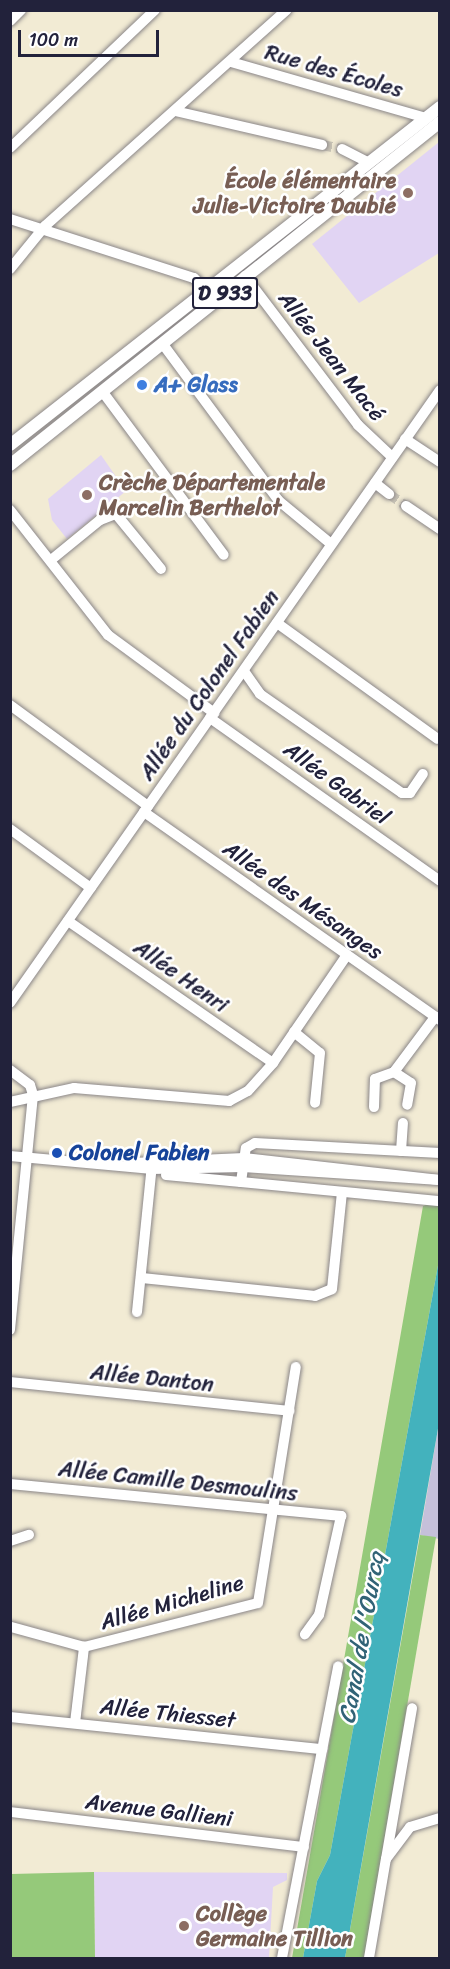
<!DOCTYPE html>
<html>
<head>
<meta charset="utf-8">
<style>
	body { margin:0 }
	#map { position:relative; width:450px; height:1969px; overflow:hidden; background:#f2ebd4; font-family:Sriracha,sans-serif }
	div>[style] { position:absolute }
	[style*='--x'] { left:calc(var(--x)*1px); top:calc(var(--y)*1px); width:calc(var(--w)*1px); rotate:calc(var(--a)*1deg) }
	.built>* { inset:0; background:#e1d4f3 }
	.industrial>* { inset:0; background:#c5c0da }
	.green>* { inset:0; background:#95c97a }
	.water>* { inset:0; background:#43b2bd }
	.minor-tunnel>* { height:10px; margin-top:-5px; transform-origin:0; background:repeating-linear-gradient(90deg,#c8c3b5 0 10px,transparent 0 15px) }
	.roads { filter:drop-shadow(0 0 2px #8a8688) drop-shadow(0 0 2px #8a8688) }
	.minor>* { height:10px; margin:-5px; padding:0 5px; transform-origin:5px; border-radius:5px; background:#fff }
	.major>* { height:12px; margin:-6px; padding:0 6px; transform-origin:6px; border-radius:6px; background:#fff }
	.dots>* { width:16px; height:16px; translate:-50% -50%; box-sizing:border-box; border:3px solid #fff; border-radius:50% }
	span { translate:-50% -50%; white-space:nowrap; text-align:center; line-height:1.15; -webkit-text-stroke:5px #fff; paint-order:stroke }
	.shield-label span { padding:2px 4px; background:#fff; border:2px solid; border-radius:4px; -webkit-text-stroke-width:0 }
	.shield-label { font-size:21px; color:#22223b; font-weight:700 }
	.street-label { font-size:22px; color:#22223b }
	.education-label { font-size:22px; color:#785e54; font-weight:700 }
	.right { translate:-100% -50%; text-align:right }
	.left { translate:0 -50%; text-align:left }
	.shop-label { font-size:22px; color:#366cbe; font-weight:700 }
	.transit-label { font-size:22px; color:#164399; font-weight:700 }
	.water-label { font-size:24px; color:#316376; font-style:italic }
	.frame { position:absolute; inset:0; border:12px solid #22223b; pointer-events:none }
	.scale { position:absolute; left:18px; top:30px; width:141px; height:27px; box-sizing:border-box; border:3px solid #22223b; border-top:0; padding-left:8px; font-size:18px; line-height:21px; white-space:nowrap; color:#22223b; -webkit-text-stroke:4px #fff; paint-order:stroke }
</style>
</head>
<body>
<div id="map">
	<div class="built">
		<i style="clip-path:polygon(439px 142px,439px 253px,359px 303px,312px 244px)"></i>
		<i style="clip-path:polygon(101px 455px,126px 491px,67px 539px,52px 520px,48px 499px)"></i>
		<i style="clip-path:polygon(94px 1872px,287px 1873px,287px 1880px,273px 1887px,269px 1958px,95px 1958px)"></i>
	</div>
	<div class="industrial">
		<i style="clip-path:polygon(439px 1423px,439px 1539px,420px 1535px)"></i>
	</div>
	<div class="green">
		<i style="clip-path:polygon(439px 1200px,439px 1260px,330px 1855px,317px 1881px,303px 1958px,292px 1958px,423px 1206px)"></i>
		<i style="clip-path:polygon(420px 1535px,436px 1537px,364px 1958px,345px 1958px)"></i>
		<i style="clip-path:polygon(94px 1872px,95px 1958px,11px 1958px,11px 1874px)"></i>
	</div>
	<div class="water">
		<i style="clip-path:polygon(439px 1260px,439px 1423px,345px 1958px,303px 1958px,317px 1881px,330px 1855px)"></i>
	</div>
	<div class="minor-tunnel">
		<i style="--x:322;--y:145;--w:20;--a:11"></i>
		<i style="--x:389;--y:494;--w:21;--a:35"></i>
	</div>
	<div class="roads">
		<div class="minor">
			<i style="--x:10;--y:21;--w:16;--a:-45"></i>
			<i style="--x:231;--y:62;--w:203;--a:16"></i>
			<i style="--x:175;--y:111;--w:151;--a:13"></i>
			<i style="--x:10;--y:148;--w:200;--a:-43.6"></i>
			<i style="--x:342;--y:149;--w:30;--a:27"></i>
			<i style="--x:10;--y:219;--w:193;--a:17.8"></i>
			<i style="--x:194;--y:278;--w:20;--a:45"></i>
			<i style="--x:10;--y:269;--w:55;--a:-50.9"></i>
			<i style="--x:45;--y:226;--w:324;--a:-41.8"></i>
			<i style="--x:245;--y:276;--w:187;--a:52.8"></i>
			<i style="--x:358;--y:425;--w:47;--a:43.3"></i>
			<i style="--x:162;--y:343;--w:197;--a:53.5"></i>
			<i style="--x:279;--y:501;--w:67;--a:39.6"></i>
			<i style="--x:102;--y:391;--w:204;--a:53.4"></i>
			<i style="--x:405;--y:439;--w:42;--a:33.3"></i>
			<i style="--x:375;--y:483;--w:18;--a:38"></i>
			<i style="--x:406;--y:506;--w:41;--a:34.1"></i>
			<i style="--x:10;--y:510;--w:159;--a:51.9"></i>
			<i style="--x:108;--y:635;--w:132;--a:36.3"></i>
			<i style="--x:51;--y:560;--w:63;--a:-39.2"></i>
			<i style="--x:100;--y:520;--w:17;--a:-21"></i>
			<i style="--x:116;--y:514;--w:71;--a:50.7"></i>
			<i style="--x:277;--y:623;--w:198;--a:35.8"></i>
			<i style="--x:244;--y:671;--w:28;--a:55"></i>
			<i style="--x:260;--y:694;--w:173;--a:34.9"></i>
			<i style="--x:402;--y:793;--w:8;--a:0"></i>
			<i style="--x:410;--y:793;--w:23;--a:-56"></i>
			<i style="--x:10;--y:705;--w:171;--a:36.2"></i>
			<i style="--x:210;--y:718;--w:282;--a:35.3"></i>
			<i style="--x:144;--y:812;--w:362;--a:35.1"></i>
			<i style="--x:10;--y:829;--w:100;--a:36.1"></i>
			<i style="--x:68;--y:921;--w:249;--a:34.7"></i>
			<i style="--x:10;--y:1003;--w:749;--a:-54.95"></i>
			<i style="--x:294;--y:1032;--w:33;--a:39"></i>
			<i style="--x:320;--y:1053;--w:50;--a:95.7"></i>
			<i style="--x:10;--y:1070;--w:25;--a:37"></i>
			<i style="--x:30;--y:1085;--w:10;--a:73"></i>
			<i style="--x:33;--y:1095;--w:236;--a:95.6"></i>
			<i style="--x:394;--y:1072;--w:69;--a:-53.3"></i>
			<i style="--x:10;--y:1102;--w:66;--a:-12.3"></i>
			<i style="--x:74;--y:1088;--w:156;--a:4.8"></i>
			<i style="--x:229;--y:1101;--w:21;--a:-28"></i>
			<i style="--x:248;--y:1091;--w:38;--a:-48"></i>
			<i style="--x:273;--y:1063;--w:131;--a:-55.6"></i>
			<i style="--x:374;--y:1107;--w:28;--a:-88"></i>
			<i style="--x:375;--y:1079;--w:20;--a:-20"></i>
			<i style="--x:394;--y:1072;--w:20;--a:33"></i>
			<i style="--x:411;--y:1083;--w:22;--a:100"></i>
			<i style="--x:401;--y:1151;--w:28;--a:-86"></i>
			<i style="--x:10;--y:1156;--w:143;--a:5.2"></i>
			<i style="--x:152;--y:1169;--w:91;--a:-1.3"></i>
			<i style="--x:243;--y:1167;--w:197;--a:3.8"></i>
			<i style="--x:133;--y:1163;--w:111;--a:-2.6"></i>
			<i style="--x:244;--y:1158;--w:197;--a:6.4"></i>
			<i style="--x:166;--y:1175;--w:75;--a:5.3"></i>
			<i style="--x:438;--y:1201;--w:198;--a:-174.5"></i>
			<i style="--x:241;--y:1182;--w:34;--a:-82"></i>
			<i style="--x:246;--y:1148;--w:10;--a:-29"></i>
			<i style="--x:255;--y:1143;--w:185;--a:3.1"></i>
			<i style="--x:142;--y:1278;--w:174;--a:5.9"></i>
			<i style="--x:315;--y:1296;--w:18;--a:-22"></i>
			<i style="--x:332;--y:1289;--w:97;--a:-84.1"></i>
			<i style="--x:137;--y:1312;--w:149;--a:-84.2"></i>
			<i style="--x:10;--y:1382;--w:281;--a:5.9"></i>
			<i style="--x:10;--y:1484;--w:333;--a:5.5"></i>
			<i style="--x:341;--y:1516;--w:101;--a:102.5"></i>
			<i style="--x:319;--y:1615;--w:24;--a:126"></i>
			<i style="--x:10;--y:1541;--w:20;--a:-18"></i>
			<i style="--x:11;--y:1627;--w:76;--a:15.3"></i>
			<i style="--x:10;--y:1717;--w:314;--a:5.9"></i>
			<i style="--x:75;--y:1723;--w:77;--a:-83.2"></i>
			<i style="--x:84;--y:1647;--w:179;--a:-14.2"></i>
			<i style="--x:258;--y:1603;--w:239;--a:-80.9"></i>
			<i style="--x:10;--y:1812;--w:296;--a:6.8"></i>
			<i style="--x:386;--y:1859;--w:153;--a:-80.2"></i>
			<i style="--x:282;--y:1958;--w:297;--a:-79.1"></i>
			<i style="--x:369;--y:1958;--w:100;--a:-80.3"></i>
			<i style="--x:386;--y:1859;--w:40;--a:-53"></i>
			<i style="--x:410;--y:1827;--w:31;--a:-17"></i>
		</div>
		<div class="major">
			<i style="--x:10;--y:445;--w:547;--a:-38.17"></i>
			<i style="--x:10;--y:465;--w:550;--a:-38.58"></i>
		</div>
	</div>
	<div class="dots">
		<i style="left:408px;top:193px;background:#8d6e63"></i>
		<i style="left:142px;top:385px;background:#3f7fe0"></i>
		<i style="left:87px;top:495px;background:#8d6e63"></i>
		<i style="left:57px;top:1153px;background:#1a4fb4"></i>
		<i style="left:184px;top:1926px;background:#8d6e63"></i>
	</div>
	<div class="shield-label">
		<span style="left:225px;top:293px">D 933</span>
	</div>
	<div class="street-label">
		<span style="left:334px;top:71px;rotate:16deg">Rue des Écoles</span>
		<span style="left:332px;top:356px;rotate:52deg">Allée Jean Macé</span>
		<span style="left:209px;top:685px;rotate:-55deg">Allée du Colonel Fabien</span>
		<span style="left:337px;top:783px;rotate:36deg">Allée Gabriel</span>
		<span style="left:303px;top:900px;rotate:35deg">Allée des Mésanges</span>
		<span style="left:181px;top:976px;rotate:35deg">Allée Henri</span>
		<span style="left:152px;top:1378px;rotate:6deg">Allée Danton</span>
		<span style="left:178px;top:1481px;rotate:6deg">Allée Camille Desmoulins</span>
		<span style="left:172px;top:1602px;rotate:-16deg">Allée Micheline</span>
		<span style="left:168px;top:1713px;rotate:6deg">Allée Thiesset</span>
		<span style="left:159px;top:1810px;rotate:7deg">Avenue Gallieni</span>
	</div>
	<div class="education-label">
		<span class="right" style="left:396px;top:193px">École élémentaire<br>Julie-Victoire Daubié</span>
		<span class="left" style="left:99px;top:495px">Crèche Départementale<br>Marcelin Berthelot</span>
		<span class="left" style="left:196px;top:1926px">Collège<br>Germaine Tillion</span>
	</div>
	<div class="shop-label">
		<span class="left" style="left:154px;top:385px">A+ Glass</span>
	</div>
	<div class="transit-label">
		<span class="left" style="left:69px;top:1153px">Colonel Fabien</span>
	</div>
	<div class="water-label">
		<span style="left:362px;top:1638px;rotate:-80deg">Canal de l'Ourcq</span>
	</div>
	<div class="frame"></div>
	<div class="scale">100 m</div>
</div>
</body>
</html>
